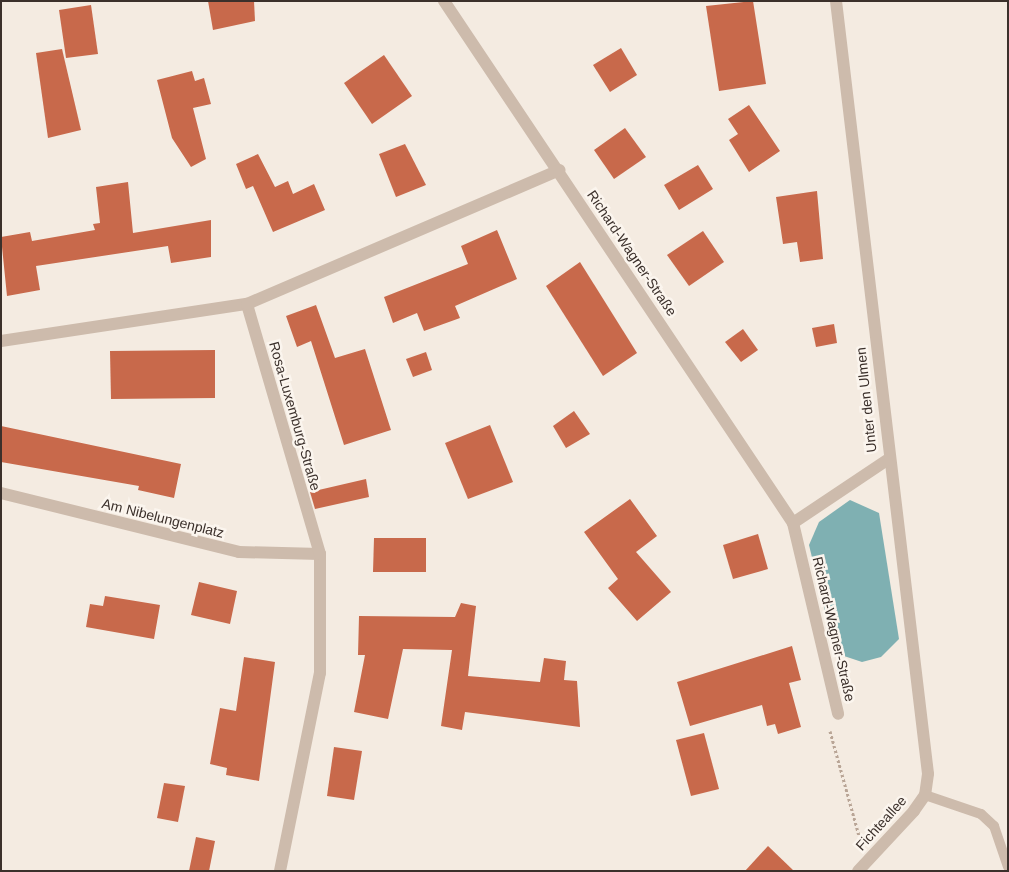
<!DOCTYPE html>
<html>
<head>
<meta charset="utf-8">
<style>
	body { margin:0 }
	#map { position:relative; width:1009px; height:872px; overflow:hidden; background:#f4ebe1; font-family:Helvetica,sans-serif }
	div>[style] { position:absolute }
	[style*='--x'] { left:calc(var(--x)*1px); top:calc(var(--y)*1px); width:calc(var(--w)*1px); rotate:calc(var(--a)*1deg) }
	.water>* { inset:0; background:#7fb0b2 }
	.building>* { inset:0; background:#c8694b }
	.path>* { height:3px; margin-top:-1.5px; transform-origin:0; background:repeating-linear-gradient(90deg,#b9a596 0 2.5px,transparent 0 5px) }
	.lane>* { height:10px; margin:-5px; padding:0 5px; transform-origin:5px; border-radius:5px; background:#cdbbac }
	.street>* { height:12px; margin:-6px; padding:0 6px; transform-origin:6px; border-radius:6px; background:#cdbbac }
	span { translate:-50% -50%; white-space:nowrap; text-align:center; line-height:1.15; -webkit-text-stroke:5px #fbf5ee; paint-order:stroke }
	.street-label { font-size:14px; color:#3b302b }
	.frame { position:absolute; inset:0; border:2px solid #3b302b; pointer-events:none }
</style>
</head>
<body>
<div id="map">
	<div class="water">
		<i style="clip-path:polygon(850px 500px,879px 513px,899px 639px,881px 657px,862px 662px,835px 653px,809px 545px,819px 522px)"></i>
	</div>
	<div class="building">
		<i style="clip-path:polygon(208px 1px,254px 1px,255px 21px,213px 30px)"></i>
		<i style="clip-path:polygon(753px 1px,766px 84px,719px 91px,706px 6px)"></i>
		<i style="clip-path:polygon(91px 5px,98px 54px,66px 58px,59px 10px)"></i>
		<i style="clip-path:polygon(621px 48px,637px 75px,610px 92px,593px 65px)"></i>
		<i style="clip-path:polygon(62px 49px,81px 130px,48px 138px,36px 53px)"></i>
		<i style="clip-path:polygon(384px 55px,412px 96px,372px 124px,344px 83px)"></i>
		<i style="clip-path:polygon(192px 71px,195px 81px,204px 78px,211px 104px,193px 108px,206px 159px,191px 167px,172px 138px,157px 80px)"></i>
		<i style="clip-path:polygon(749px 105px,780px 151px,749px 172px,729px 140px,738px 134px,728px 119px)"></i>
		<i style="clip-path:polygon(625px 128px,646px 157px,614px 179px,594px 150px)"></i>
		<i style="clip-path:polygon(405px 144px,426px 185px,396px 197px,379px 154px)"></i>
		<i style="clip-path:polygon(258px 154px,275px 187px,288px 181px,293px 194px,314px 184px,325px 210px,273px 232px,253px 186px,246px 189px,236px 164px)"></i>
		<i style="clip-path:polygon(698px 165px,713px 189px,679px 210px,664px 185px)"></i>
		<i style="clip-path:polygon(128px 182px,133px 233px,211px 220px,211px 257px,171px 263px,168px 246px,36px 266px,40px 290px,7px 296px,1px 237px,30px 232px,32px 241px,95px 230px,93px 224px,100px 223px,96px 187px)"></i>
		<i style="clip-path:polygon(817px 191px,823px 259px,800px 262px,797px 242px,783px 244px,776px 197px)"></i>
		<i style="clip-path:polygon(497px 230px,517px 279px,455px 306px,460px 318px,424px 331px,417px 313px,393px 323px,384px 297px,468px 264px,461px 246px)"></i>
		<i style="clip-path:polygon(703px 231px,724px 262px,689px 286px,667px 255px)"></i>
		<i style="clip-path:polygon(580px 262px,637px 353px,603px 376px,546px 286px)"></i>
		<i style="clip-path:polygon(316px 305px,335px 358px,365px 349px,391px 430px,344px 445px,311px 341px,297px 347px,286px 316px)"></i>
		<i style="clip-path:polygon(834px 324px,837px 343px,816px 347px,812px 328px)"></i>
		<i style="clip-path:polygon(743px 329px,758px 350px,741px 362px,725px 342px)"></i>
		<i style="clip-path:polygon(215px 350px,215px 398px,111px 399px,110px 351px)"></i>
		<i style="clip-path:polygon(426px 352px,432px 370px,413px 377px,406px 359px)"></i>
		<i style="clip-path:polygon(574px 411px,590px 434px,566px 448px,553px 426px)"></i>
		<i style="clip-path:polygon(490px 425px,513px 482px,468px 499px,445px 443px)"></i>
		<i style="clip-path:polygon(1px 426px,181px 464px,174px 498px,138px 490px,139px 486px,1px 462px)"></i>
		<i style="clip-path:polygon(366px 479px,369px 497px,315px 509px,310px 492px)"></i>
		<i style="clip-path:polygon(630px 499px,657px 536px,636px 552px,671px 592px,637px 621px,608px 588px,618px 579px,584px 532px)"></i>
		<i style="clip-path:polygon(758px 534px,768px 569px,733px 579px,723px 545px)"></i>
		<i style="clip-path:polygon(374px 538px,426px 538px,426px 572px,373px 572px)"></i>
		<i style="clip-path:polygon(199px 582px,237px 591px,230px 624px,191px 615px)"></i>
		<i style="clip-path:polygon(105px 596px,160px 605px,154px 639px,86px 627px,90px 604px,103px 606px)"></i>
		<i style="clip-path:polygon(461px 603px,476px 606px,468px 676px,540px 682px,544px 658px,566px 661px,564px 680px,577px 681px,580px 727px,465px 712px,462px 730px,441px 726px,452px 650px,403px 649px,388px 719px,354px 712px,365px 655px,358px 655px,359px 616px,455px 617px)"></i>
		<i style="clip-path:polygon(792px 646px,801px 680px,789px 683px,801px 727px,778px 734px,775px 724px,767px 726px,762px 705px,690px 726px,677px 682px)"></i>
		<i style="clip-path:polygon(244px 657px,275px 662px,259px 781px,226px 775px,227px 768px,210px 764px,220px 708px,236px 711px)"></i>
		<i style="clip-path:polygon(704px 733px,719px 789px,691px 796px,676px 740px)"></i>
		<i style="clip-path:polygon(334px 747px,362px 751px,354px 800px,327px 796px)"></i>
		<i style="clip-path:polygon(164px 783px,185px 786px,178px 822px,157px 818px)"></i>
		<i style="clip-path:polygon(196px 837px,215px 841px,209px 871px,189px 871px)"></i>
		<i style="clip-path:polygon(768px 846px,794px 871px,745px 871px)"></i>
	</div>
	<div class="path">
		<i style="--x:830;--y:731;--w:116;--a:74.5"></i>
	</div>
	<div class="lane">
		<i style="--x:925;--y:795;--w:59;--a:18.7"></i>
		<i style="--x:981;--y:814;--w:18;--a:43"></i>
		<i style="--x:994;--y:826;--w:43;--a:71.1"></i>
	</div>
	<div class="street">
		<i style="--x:444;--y:1;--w:628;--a:56.23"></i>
		<i style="--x:793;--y:523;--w:196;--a:76.7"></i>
		<i style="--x:836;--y:1;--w:778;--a:83.21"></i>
		<i style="--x:928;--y:774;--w:21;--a:98"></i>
		<i style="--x:925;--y:795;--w:19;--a:125"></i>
		<i style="--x:914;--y:811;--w:82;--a:133"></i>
		<i style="--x:1;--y:341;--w:249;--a:-8.6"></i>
		<i style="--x:1;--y:493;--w:245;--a:13.9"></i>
		<i style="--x:239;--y:552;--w:81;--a:1.4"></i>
		<i style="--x:793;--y:523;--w:113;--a:-33.8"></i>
		<i style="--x:280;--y:871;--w:202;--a:-78.6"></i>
		<i style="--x:320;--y:673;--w:119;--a:-90"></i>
		<i style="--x:320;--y:554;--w:260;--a:-106.3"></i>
		<i style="--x:247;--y:304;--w:340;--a:-23.2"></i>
	</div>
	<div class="street-label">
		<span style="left:632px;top:253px;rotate:56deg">Richard-Wagner-Straße</span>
		<span style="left:866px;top:400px;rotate:-96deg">Unter den Ulmen</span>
		<span style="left:295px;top:416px;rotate:74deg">Rosa-Luxemburg-Straße</span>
		<span style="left:163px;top:518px;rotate:14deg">Am Nibelungenplatz</span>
		<span style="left:834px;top:629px;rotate:77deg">Richard-Wagner-Straße</span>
		<span style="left:881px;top:823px;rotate:-48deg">Fichteallee</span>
	</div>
	<div class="frame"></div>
</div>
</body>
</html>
